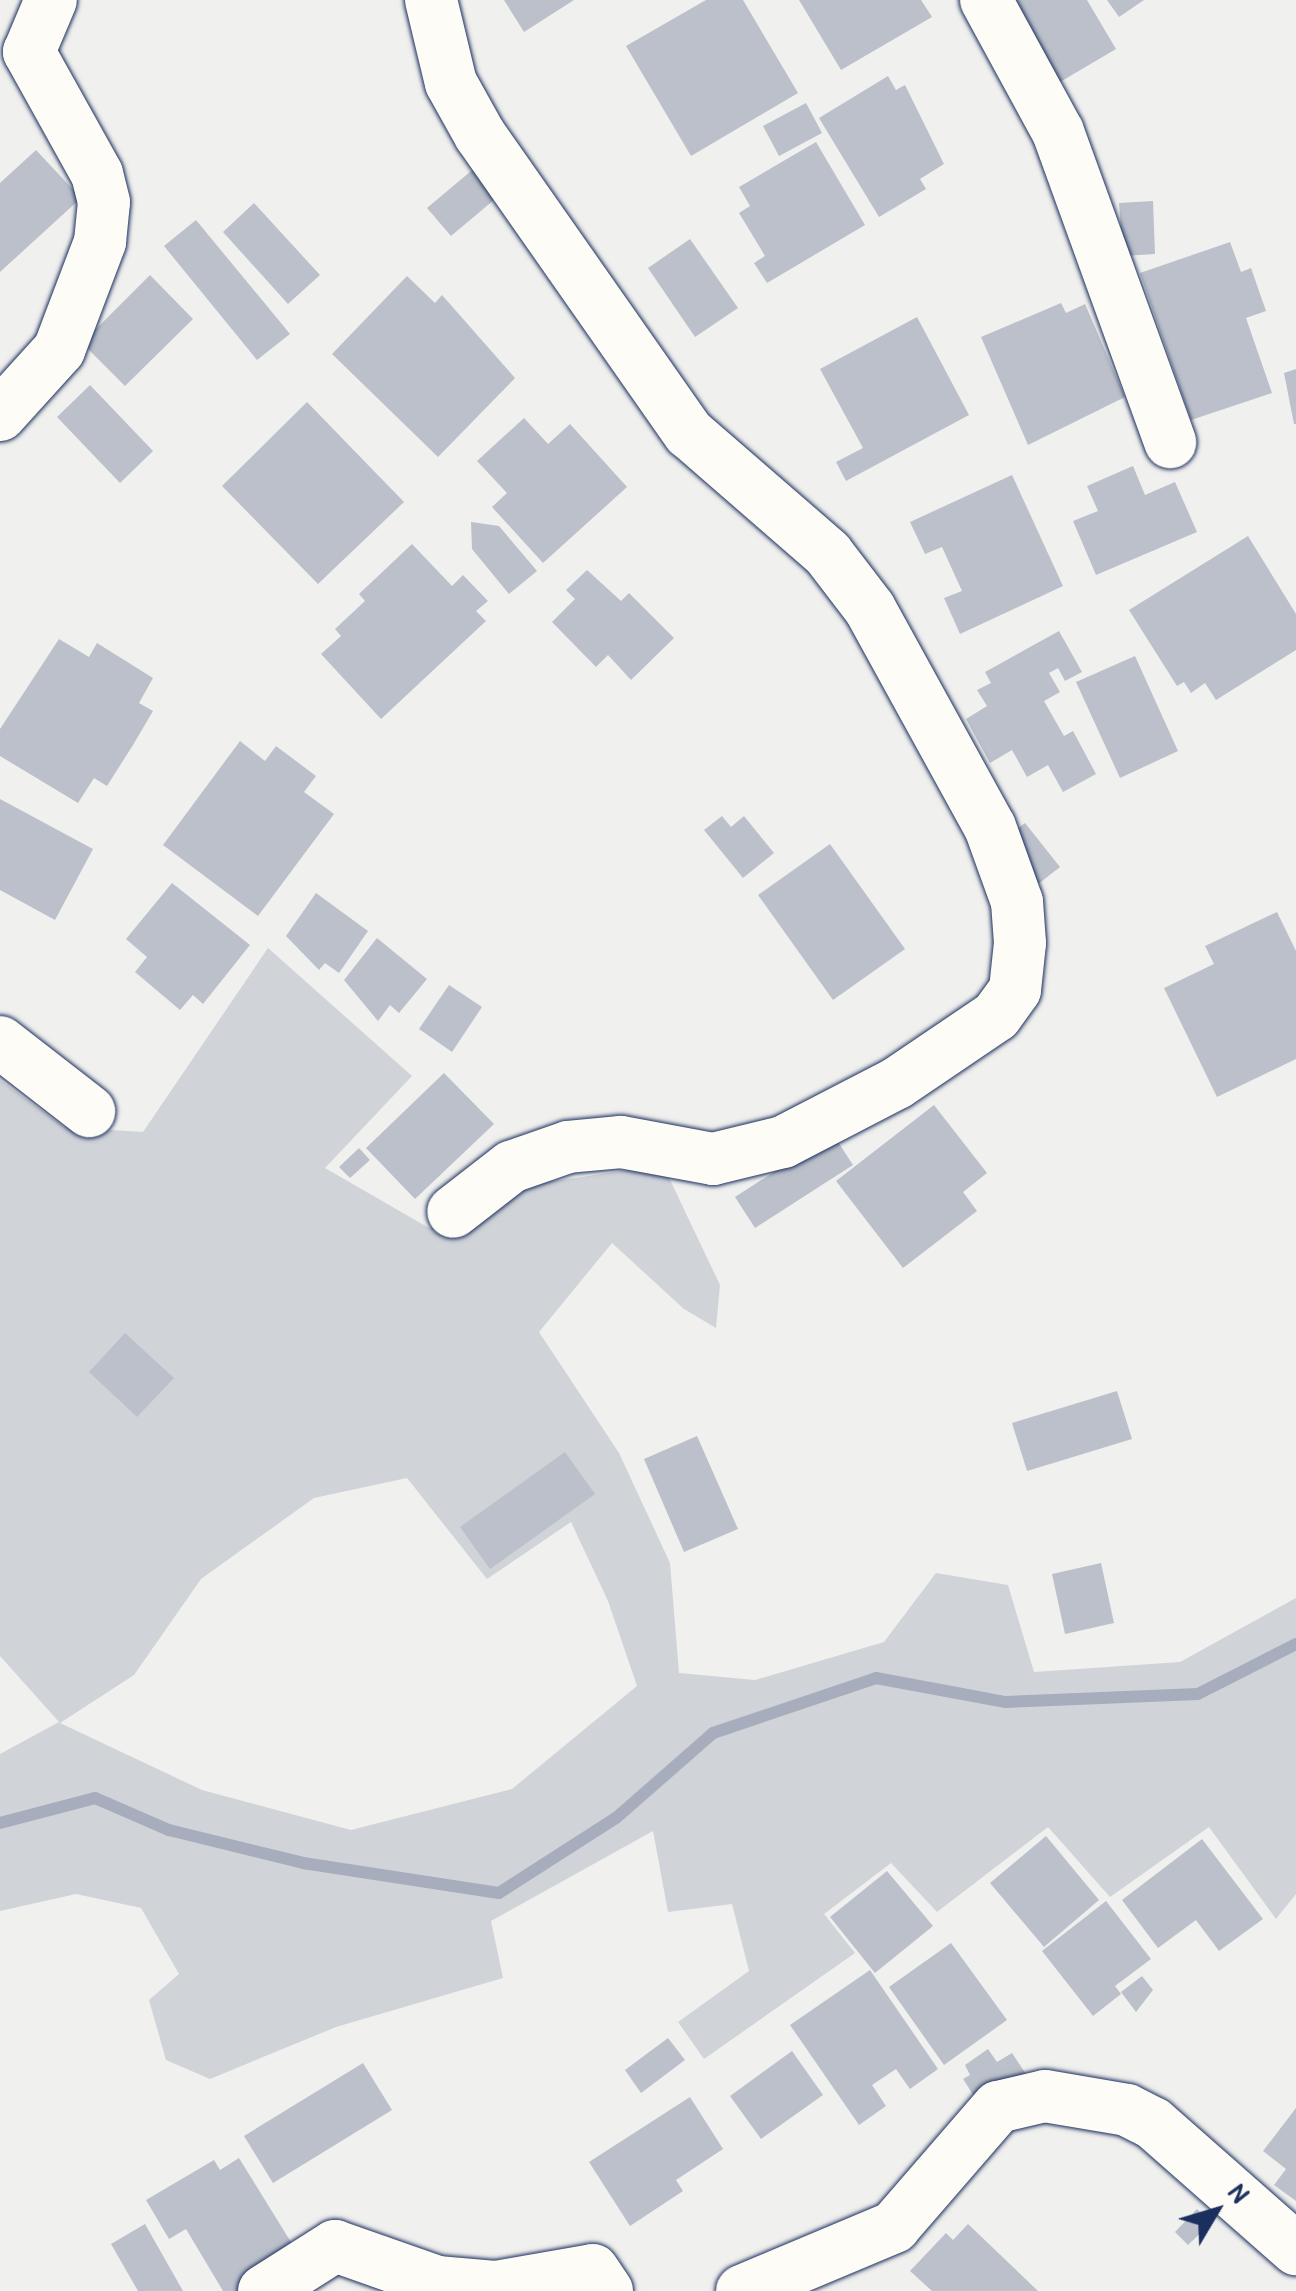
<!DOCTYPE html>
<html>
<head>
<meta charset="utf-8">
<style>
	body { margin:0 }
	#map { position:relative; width:1296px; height:2291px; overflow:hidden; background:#f0f0ee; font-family:"Patrick Hand",sans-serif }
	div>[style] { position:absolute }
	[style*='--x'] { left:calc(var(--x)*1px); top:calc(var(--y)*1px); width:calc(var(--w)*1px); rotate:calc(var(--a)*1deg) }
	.green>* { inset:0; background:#d0d3d8 }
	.stream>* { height:12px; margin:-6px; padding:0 6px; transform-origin:6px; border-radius:6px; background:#a7adbd }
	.building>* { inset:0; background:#bbc0ca }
	.roads { filter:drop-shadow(0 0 2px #1b2f5e) drop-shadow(0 0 2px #1b2f5e) }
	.minor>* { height:52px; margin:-26px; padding:0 26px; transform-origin:26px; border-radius:26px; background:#fdfcf7 }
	span { translate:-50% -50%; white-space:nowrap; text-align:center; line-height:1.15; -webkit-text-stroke:9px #fdfcf7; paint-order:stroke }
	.north { position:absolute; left:1166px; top:2161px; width:100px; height:100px; -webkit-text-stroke:8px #fdfcf7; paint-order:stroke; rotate:52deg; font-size:28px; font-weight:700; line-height:40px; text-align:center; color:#1b2f5e }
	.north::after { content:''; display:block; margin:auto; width:35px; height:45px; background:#1b2f5e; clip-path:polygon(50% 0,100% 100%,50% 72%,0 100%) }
</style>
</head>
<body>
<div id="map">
	<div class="green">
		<i style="clip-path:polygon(evenodd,268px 948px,412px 1076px,325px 1168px,429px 1228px,534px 1184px,663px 1165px,720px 1285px,716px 1328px,684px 1309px,612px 1243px,539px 1332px,619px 1453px,670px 1563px,679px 1673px,755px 1680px,884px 1642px,936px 1573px,1008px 1585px,1034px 1672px,1180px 1662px,1296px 1598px,1296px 1894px,1276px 1919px,1209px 1827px,1110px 1897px,1048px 1827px,937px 1912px,891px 1863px,824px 1914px,855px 1953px,704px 2059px,678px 2022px,749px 1971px,732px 1904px,668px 1912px,653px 1831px,491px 1921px,503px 1978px,336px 2027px,210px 2079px,166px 2060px,149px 2000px,179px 1974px,141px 1908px,76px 1894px,0 1911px,0 1754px,59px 1722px,0 1656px,0 1080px,64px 1127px,143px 1132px,268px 948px,407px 1478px,487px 1579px,571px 1522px,608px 1601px,637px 1686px,512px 1789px,351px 1830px,202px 1790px,60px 1723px,134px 1675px,201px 1579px,314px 1498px,407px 1478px)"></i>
	</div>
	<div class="stream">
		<i style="--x:0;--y:1823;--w:98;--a:-14.7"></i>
		<i style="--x:95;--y:1798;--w:81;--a:23.4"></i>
		<i style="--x:169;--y:1830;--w:138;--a:13.8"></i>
		<i style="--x:303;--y:1863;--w:198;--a:8.7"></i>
		<i style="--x:499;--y:1893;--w:139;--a:-32.7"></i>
		<i style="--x:616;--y:1818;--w:129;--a:-41.2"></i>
		<i style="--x:713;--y:1733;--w:172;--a:-18.6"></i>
		<i style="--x:876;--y:1678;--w:132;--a:10.5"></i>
		<i style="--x:1006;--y:1702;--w:192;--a:-2.4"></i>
		<i style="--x:1198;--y:1694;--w:110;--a:-27"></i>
	</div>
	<div class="building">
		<i style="clip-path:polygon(504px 0,574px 0,524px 32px)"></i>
		<i style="clip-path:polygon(706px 0,743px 0,798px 93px,691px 156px,626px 46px)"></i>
		<i style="clip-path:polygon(799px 0,921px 0,932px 17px,841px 70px)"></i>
		<i style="clip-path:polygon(1011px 0,1087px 0,1116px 49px,1060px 82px)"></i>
		<i style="clip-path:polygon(1107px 0,1144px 0,1119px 17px)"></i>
		<i style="clip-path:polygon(888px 76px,896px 90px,905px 85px,944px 164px,920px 179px,926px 189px,879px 217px,819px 118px)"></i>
		<i style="clip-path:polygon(806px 103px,822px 133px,779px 156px,763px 126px)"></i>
		<i style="clip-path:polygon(816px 142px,865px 225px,767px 283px,754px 263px,765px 256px,739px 213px,750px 206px,739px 187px)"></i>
		<i style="clip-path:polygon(36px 150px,81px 198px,0 272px,0 183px)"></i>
		<i style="clip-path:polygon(477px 166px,501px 194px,451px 236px,427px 208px)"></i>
		<i style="clip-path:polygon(1153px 201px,1155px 254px,1123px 256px,1119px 203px)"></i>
		<i style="clip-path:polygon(254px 203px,320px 275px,288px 304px,223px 232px)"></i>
		<i style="clip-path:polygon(196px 220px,290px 334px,257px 360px,164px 246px)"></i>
		<i style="clip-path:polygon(690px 239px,738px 308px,695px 337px,648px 268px)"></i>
		<i style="clip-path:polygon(1230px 242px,1241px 272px,1251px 268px,1266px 311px,1246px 318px,1272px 393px,1191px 420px,1140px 273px)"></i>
		<i style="clip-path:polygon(150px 275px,193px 319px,125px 386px,82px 343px)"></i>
		<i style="clip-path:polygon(407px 276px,435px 303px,442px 295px,515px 378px,438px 457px,332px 354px)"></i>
		<i style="clip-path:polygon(1061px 303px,1066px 313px,1085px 304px,1125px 397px,1028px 445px,981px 337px)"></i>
		<i style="clip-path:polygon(917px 317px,969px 415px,846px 481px,836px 462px,863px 448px,820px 369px)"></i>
		<i style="clip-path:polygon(1296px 369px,1296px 424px,1294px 424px,1284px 373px)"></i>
		<i style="clip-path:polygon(90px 385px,153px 451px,120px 483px,57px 417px)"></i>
		<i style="clip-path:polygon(307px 402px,404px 502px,318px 584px,222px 486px)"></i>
		<i style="clip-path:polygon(524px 418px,548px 444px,570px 424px,627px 487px,543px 563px,492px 507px,507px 493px,477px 461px)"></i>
		<i style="clip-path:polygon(1133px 466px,1145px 495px,1175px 482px,1197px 532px,1096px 575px,1073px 521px,1098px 511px,1087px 486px)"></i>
		<i style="clip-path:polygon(1012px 475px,1063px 586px,960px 634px,944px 598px,962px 591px,942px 547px,925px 554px,910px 522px)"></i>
		<i style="clip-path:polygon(471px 522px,499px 526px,537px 571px,509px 594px,472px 549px)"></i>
		<i style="clip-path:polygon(1248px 536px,1296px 614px,1296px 650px,1216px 700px,1205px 683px,1191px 693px,1184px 682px,1177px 686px,1129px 610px)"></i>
		<i style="clip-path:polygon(412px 544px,452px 586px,463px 575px,488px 601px,476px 611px,486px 621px,381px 719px,321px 654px,341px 636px,335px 629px,365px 601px,359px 594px)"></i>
		<i style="clip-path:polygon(587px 570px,621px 601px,629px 593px,674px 638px,631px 680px,608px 655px,596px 667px,552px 622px,575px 599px,566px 590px)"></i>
		<i style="clip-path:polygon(1059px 631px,1082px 672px,1065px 681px,1058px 668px,1049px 673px,1060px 692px,1044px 701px,1064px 736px,1073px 731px,1096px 774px,1063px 792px,1048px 765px,1027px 777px,1012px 750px,990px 763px,966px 719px,987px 706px,977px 690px,991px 683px,985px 672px)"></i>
		<i style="clip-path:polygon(59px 639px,89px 657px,97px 643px,153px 678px,139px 703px,153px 711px,133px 745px,107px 786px,94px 778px,78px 803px,0 756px,0 729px)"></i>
		<i style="clip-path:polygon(1135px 656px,1178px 751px,1120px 778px,1076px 682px)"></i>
		<i style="clip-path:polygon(240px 741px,265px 761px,276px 746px,316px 776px,304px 792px,334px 814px,258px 916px,163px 845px)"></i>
		<i style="clip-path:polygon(0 799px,93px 849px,55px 920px,0 890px)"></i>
		<i style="clip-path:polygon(722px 816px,731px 827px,744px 816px,774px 853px,743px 878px,704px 830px)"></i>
		<i style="clip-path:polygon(1025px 823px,1060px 867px,1037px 885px,1002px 840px)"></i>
		<i style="clip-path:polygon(830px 844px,905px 949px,833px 1000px,758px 895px)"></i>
		<i style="clip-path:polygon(172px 883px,250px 945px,203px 1004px,193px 995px,180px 1010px,135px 972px,147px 957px,126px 939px)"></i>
		<i style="clip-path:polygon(316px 893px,368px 931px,339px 973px,325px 963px,319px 970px,286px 936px)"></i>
		<i style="clip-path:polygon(1277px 912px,1296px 951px,1296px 1059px,1217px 1097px,1164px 988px,1214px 964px,1205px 946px)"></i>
		<i style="clip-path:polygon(377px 938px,427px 979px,399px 1013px,390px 1005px,378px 1021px,344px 980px)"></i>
		<i style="clip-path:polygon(449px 985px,482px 1007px,452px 1052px,419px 1029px)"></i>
		<i style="clip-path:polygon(444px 1073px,494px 1124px,415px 1199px,366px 1148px)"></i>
		<i style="clip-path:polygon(934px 1105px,987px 1173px,963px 1192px,977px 1211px,903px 1268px,836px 1181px)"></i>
		<i style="clip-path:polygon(833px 1134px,853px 1165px,755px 1228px,735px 1197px)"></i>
		<i style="clip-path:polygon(359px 1148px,370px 1160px,350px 1178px,339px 1167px)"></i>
		<i style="clip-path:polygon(125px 1333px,174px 1378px,137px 1417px,89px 1372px)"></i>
		<i style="clip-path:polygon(1117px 1391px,1132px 1439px,1027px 1471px,1012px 1423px)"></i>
		<i style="clip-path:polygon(697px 1436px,738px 1529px,684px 1552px,644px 1459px)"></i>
		<i style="clip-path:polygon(565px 1452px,595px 1494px,490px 1569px,460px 1527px)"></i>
		<i style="clip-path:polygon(1101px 1563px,1114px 1623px,1065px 1634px,1052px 1574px)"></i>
		<i style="clip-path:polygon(1046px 1836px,1099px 1900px,1044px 1947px,990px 1883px)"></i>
		<i style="clip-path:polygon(1202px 1839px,1263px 1919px,1219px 1951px,1196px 1920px,1158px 1948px,1122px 1900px)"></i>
		<i style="clip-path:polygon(887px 1871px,933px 1926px,875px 1973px,830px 1917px)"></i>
		<i style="clip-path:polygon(1106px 1901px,1151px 1959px,1115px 1986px,1121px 1994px,1093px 2016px,1042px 1951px)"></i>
		<i style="clip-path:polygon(951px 1943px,1007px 2020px,944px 2065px,889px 1987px)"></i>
		<i style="clip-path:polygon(870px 1970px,938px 2069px,910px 2089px,896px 2069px,872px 2085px,886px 2106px,859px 2125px,790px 2025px)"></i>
		<i style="clip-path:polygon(1142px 1976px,1153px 1990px,1136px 2012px,1121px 1992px)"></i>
		<i style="clip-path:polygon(668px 2038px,685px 2060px,641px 2093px,625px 2070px)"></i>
		<i style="clip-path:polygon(988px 2049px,997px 2062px,1012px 2053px,1026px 2074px,979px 2104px,963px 2079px,970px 2075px,965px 2065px)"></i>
		<i style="clip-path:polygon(792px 2051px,823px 2095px,761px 2139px,730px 2096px)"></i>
		<i style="clip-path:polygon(363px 2063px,392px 2110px,273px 2183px,244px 2136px)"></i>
		<i style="clip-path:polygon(690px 2097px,723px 2149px,676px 2180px,683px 2191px,630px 2226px,589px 2162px)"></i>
		<i style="clip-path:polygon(1296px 2108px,1296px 2201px,1274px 2185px,1286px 2169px,1263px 2151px)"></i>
		<i style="clip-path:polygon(239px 2158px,302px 2260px,251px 2291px,223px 2291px,186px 2229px,169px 2239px,146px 2200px,214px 2160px,220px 2170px)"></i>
		<i style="clip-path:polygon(1197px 2209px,1211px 2223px,1188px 2245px,1175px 2232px)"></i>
		<i style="clip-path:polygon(145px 2224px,183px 2291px,138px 2291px,111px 2244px)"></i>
		<i style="clip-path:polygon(968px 2224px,1038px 2291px,932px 2291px,910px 2271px,946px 2233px,953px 2240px)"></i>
	</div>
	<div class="roads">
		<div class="minor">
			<i style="--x:431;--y:0;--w:85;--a:76.5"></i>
			<i style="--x:451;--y:83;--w:60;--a:60.9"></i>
			<i style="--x:480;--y:135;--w:364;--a:55"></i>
			<i style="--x:689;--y:433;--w:184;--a:41"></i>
			<i style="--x:828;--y:554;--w:69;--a:52.6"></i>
			<i style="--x:870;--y:609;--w:249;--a:61.2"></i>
			<i style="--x:990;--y:827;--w:80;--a:70.2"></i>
			<i style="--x:1017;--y:902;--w:41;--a:85.8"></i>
			<i style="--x:1020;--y:943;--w:47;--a:96.1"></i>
			<i style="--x:1015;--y:990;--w:32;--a:126"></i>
			<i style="--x:996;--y:1016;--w:120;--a:145.9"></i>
			<i style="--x:897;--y:1083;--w:128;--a:152.6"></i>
			<i style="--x:783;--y:1142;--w:72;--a:166.3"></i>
			<i style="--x:713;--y:1159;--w:94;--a:-169.5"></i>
			<i style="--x:621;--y:1142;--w:53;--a:174.6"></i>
			<i style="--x:568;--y:1147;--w:60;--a:160.7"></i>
			<i style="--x:511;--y:1167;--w:73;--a:142.2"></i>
			<i style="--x:986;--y:0;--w:150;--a:61.4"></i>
			<i style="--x:1058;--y:132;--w:330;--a:70.1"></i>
			<i style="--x:0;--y:415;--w:88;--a:-47.8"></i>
			<i style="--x:59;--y:350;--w:116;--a:-69.2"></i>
			<i style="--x:100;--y:242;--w:40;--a:-84.3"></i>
			<i style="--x:104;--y:202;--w:29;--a:-104"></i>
			<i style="--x:97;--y:174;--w:140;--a:-119.1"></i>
			<i style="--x:29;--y:52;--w:56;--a:-67.1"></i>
			<i style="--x:0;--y:1042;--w:113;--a:37.8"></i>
			<i style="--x:264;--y:2291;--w:84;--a:-32.4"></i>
			<i style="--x:335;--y:2246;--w:108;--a:19.4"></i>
			<i style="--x:437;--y:2282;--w:58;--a:4.9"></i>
			<i style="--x:495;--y:2287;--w:99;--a:-9.8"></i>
			<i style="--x:593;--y:2270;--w:25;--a:56"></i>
			<i style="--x:742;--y:2291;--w:165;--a:-22.8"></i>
			<i style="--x:894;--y:2227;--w:159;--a:-49.1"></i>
			<i style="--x:998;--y:2107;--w:48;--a:-13.2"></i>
			<i style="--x:1045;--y:2096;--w:83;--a:9.7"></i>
			<i style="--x:1127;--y:2110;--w:29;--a:27"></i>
			<i style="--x:1153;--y:2123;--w:191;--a:41.4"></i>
		</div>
	</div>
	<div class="north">N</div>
</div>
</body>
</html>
